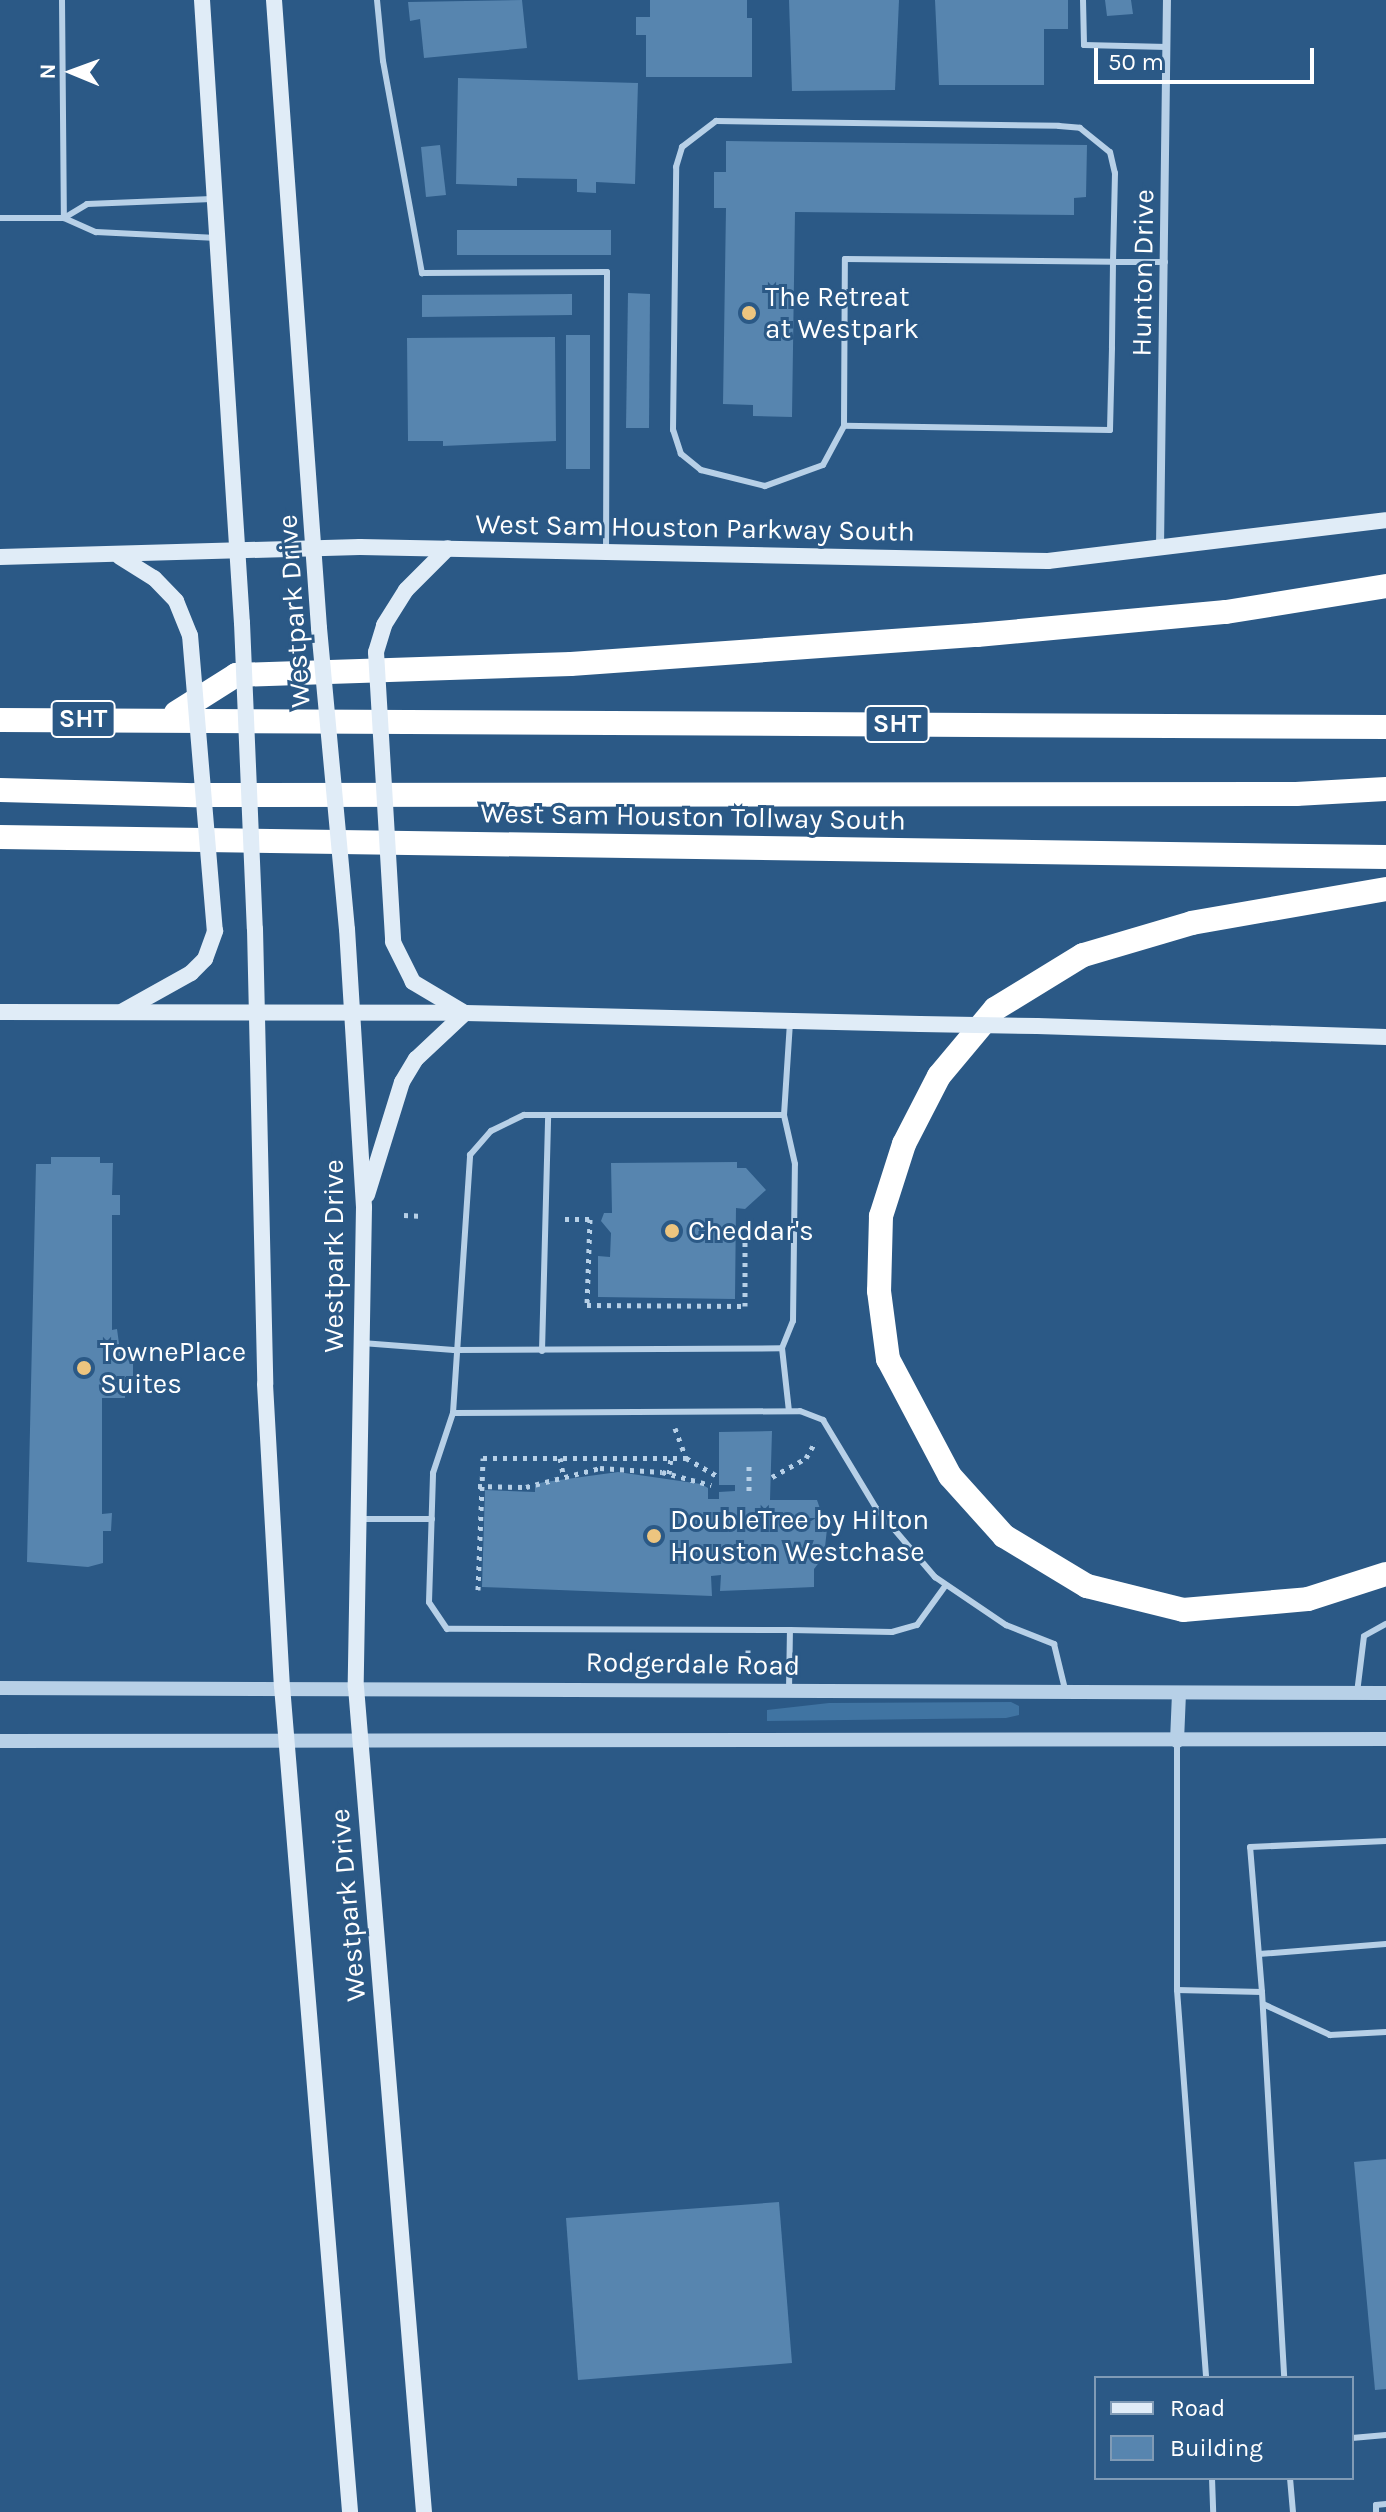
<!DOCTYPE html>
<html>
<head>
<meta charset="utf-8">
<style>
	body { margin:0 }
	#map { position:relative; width:1386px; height:2512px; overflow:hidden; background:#2b5986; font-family:Karla,sans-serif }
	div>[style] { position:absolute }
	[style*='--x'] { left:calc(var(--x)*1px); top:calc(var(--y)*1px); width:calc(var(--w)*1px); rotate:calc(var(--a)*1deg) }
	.green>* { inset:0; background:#4074a2 }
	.building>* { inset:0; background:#5785af }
	.path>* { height:5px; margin-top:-2.5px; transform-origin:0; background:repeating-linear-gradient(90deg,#b7d0e7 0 4px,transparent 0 10px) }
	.service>* { height:6px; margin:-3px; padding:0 3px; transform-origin:3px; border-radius:3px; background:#b7d0e7 }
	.minor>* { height:8px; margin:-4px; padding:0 4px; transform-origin:4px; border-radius:4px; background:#b7d0e7 }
	.tertiary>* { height:14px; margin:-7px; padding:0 7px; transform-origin:7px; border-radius:7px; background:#b7d0e7 }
	.secondary>* { height:16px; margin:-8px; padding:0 8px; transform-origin:8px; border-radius:8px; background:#e0ecf7 }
	.motorway>* { height:24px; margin:-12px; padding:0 12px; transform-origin:12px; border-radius:12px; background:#fff }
	.secondary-bridge>* { height:16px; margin:-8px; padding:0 8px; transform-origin:8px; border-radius:8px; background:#e0ecf7 }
	.dots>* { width:22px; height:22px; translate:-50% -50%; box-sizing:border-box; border:4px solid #2b5986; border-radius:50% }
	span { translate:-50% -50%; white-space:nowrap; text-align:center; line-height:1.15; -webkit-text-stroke:6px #2b5986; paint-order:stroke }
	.shield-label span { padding:2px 6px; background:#2b5986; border:2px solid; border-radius:6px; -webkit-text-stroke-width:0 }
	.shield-label { font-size:26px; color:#fff; font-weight:700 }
	.street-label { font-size:28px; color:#fff }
	.poi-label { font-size:28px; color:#fff }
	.left { translate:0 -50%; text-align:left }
	.legend { position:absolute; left:1094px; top:2376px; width:260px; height:104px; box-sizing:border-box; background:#2b5986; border:2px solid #809bb6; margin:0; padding:10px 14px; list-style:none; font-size:24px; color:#fff }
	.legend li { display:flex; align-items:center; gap:16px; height:40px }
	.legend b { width:40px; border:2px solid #809bb6 }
	.north { position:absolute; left:32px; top:32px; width:80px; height:80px; -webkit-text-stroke:6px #2b5986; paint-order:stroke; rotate:271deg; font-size:22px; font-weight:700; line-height:32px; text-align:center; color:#fff }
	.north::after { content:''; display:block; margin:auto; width:28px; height:36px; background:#fff; clip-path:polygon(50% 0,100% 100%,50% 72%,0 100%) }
	.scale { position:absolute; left:1094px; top:48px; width:220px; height:36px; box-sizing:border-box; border:4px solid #fff; border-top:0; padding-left:10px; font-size:24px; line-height:28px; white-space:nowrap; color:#fff; -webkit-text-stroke:6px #2b5986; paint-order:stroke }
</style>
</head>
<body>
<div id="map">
	<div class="green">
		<i style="clip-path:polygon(1011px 1702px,1019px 1706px,1019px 1715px,1006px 1718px,767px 1721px,767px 1710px,829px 1703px)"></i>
	</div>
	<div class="building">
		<i style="clip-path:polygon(522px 0,527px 48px,424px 58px,420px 19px,410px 21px,408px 2px)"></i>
		<i style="clip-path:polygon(650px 0,747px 0,747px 18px,752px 18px,752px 77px,646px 77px,646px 35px,636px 35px,636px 17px,650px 17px)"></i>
		<i style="clip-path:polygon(789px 0,899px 0,895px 90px,792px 91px)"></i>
		<i style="clip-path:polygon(935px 0,1068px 0,1068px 29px,1044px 29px,1044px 85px,939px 85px)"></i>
		<i style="clip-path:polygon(1105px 0,1131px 0,1133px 14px,1107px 16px)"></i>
		<i style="clip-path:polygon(458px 78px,638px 83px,635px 184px,596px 182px,596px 193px,577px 192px,577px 179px,517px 178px,517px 186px,456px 184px)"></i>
		<i style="clip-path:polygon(726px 141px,1087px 145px,1086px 197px,1074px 198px,1074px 215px,795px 212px,792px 417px,753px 416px,753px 405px,723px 404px,726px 208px,714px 208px,714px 172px,726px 172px)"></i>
		<i style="clip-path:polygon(440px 145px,446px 195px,426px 197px,421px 147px)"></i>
		<i style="clip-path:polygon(457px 230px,611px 230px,611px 255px,457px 255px)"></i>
		<i style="clip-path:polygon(628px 293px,650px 294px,649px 428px,626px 428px)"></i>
		<i style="clip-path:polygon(572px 294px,572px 315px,422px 317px,422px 295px)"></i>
		<i style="clip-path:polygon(566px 335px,590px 335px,590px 469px,566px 469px)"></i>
		<i style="clip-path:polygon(555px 337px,556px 441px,443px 446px,443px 441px,408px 441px,407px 338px)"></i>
		<i style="clip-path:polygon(51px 1157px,100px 1157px,100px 1163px,113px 1163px,112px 1195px,120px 1195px,120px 1215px,112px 1215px,112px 1330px,117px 1329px,121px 1358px,133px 1359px,133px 1377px,125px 1377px,125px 1398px,102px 1398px,102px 1514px,112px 1513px,111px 1531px,103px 1531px,103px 1563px,88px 1567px,27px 1562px,36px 1164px,51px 1164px)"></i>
		<i style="clip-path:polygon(737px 1162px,737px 1168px,746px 1168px,766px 1190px,745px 1209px,736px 1208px,735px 1299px,598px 1297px,598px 1256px,610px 1257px,611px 1233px,601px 1221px,604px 1213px,612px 1213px,611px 1163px)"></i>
		<i style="clip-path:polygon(772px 1431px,770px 1500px,817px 1500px,827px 1529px,824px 1556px,814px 1569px,814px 1587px,720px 1591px,721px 1575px,711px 1576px,712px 1596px,482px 1587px,485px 1490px,535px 1492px,535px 1484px,545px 1482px,618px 1472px,701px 1484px,708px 1488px,708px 1499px,719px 1499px,719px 1492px,735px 1491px,735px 1485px,719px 1485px,719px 1432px)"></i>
		<i style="clip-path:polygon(1386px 2159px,1386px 2389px,1375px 2390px,1354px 2162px)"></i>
		<i style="clip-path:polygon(779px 2202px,792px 2363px,578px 2380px,566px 2218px)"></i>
	</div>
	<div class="path">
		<i style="--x:404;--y:1215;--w:19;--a:3"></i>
		<i style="--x:565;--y:1219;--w:25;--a:0"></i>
		<i style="--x:590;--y:1219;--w:86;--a:92"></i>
		<i style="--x:587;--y:1305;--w:158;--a:0.4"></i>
		<i style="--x:745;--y:1306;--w:69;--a:-90"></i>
		<i style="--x:675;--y:1428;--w:32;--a:70"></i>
		<i style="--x:686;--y:1458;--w:38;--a:30"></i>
		<i style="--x:560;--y:1458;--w:16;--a:79"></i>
		<i style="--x:669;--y:1474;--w:16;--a:-83"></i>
		<i style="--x:772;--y:1477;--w:39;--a:-29"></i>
		<i style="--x:806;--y:1458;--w:20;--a:-60"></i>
		<i style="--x:478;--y:1486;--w:48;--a:1.2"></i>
		<i style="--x:526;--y:1487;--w:76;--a:-14.4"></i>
		<i style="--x:600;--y:1468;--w:62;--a:3.7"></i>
		<i style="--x:662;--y:1472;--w:51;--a:14.9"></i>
		<i style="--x:749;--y:1491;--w:30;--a:-90"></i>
		<i style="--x:478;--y:1590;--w:132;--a:-87.8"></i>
		<i style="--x:483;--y:1458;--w:203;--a:0"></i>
		<i style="--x:748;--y:1663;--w:13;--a:-90"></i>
	</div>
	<div class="service">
		<i style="--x:62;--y:0;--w:218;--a:89.5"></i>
		<i style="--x:377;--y:0;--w:61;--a:84.4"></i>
		<i style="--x:383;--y:61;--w:216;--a:79.6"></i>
		<i style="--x:422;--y:273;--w:185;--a:-0.3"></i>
		<i style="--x:607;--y:272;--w:279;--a:90.2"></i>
		<i style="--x:1083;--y:0;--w:45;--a:88.7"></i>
		<i style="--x:1084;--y:45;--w:83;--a:1.4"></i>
		<i style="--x:0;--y:218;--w:64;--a:0"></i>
		<i style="--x:64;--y:218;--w:35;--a:24"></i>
		<i style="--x:96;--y:232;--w:121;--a:2.8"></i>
		<i style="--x:64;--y:218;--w:27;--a:-31"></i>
		<i style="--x:87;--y:204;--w:125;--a:-2.3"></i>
		<i style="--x:844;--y:426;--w:44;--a:118.3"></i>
		<i style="--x:823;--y:465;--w:62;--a:160.1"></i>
		<i style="--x:765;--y:486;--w:66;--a:-166"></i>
		<i style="--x:701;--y:470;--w:26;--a:-141"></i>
		<i style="--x:681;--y:454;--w:25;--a:-108"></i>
		<i style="--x:673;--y:430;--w:263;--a:-89.3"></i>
		<i style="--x:676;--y:167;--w:21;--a:-73"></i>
		<i style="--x:682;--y:147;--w:43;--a:-37.4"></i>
		<i style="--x:716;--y:121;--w:343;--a:0.8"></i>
		<i style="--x:1059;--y:126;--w:21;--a:5"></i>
		<i style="--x:1080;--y:128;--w:38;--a:39"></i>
		<i style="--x:1110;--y:152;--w:22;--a:77"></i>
		<i style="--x:1115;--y:173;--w:89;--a:91.3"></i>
		<i style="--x:1113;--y:262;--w:86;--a:90.7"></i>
		<i style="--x:1112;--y:348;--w:82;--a:91.4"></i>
		<i style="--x:1110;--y:430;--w:266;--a:-179.1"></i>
		<i style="--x:844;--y:426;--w:167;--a:-89.7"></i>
		<i style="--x:845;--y:259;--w:268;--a:0.6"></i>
		<i style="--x:1113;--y:262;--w:52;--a:0"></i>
		<i style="--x:362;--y:1343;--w:92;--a:4.4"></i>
		<i style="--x:454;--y:1350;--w:328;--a:-0.3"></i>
		<i style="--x:782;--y:1348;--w:29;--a:-68"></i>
		<i style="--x:793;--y:1321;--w:157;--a:-89.3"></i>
		<i style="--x:795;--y:1164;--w:50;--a:-102.7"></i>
		<i style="--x:782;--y:1348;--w:63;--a:83.7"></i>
		<i style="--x:542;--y:1351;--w:236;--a:-88.5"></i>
		<i style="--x:453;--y:1413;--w:259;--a:-86.2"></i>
		<i style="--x:470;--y:1155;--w:32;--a:-49"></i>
		<i style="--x:491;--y:1131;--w:37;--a:-26"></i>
		<i style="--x:524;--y:1115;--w:260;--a:0"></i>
		<i style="--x:784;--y:1115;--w:93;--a:-86.3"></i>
		<i style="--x:359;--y:1519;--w:73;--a:0"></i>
		<i style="--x:790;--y:1630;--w:102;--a:1.1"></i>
		<i style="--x:892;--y:1632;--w:26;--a:-16"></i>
		<i style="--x:917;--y:1625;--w:49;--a:-54.1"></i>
		<i style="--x:789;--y:1691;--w:61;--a:-89.1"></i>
		<i style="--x:790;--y:1630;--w:343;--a:-179.8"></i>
		<i style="--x:447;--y:1629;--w:32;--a:-124"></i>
		<i style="--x:429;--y:1602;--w:129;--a:-88.2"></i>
		<i style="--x:433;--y:1473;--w:63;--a:-71.6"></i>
		<i style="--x:453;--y:1413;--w:347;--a:-0.3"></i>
		<i style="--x:800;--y:1411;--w:25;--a:21"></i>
		<i style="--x:823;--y:1420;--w:103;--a:58.9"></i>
		<i style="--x:876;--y:1508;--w:91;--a:49.5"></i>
		<i style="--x:935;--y:1577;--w:86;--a:34.1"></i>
		<i style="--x:1006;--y:1625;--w:52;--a:21.6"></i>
		<i style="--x:1054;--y:1644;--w:46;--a:76.3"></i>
		<i style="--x:1357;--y:1693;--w:57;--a:-83"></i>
		<i style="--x:1364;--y:1636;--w:25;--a:-29"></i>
		<i style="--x:1177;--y:1741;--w:249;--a:90"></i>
		<i style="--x:1177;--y:1990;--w:85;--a:1.3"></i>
		<i style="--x:1262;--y:1992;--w:145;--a:-94.7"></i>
		<i style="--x:1250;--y:1847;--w:136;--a:-2.5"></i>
		<i style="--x:1259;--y:1954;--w:127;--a:-4.5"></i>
		<i style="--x:1177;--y:1990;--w:389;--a:85.7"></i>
		<i style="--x:1262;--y:1992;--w:387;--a:86.7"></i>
		<i style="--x:1263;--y:2004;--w:74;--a:24.8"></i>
		<i style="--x:1330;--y:2035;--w:56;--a:-3.1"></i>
		<i style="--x:1352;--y:2438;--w:34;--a:-5"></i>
		<i style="--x:1212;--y:2478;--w:34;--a:88"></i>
		<i style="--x:1290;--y:2478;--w:34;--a:85"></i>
		<i style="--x:1376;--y:2512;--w:7;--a:-90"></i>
		<i style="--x:1376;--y:2505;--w:10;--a:-6"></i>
	</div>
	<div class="minor">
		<i style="--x:1160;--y:547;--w:547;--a:-89.27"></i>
	</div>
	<div class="tertiary">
		<i style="--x:0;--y:1688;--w:1386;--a:0.21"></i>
		<i style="--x:0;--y:1741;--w:1386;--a:-0.08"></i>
		<i style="--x:1177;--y:1741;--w:48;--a:-87.6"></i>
	</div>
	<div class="secondary">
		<i style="--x:202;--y:0;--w:624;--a:86.33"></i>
		<i style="--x:274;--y:0;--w:630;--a:85.9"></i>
		<i style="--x:0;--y:557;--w:360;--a:-1.6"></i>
		<i style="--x:360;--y:547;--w:688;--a:1.17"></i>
		<i style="--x:1048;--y:561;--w:340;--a:-6.9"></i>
		<i style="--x:120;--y:557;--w:40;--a:32"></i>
		<i style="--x:154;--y:578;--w:32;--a:46"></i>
		<i style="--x:176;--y:601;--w:37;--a:68"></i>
		<i style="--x:376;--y:652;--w:28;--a:-73"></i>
		<i style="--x:384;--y:625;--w:41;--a:-57.8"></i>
		<i style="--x:406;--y:590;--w:59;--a:-45"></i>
		<i style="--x:255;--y:929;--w:455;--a:88.7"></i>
		<i style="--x:265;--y:1384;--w:302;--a:86.8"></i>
		<i style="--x:282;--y:1686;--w:829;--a:85.29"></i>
		<i style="--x:347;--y:929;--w:279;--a:86.5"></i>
		<i style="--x:364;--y:1207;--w:480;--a:91"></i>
		<i style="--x:356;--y:1687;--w:828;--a:85.29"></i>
		<i style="--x:123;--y:1011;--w:78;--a:-29.2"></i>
		<i style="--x:191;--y:973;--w:20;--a:-45"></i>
		<i style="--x:205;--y:959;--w:30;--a:-70"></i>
		<i style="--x:0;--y:1012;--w:465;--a:0.1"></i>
		<i style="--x:465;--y:1013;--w:455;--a:1.4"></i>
		<i style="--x:1037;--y:1026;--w:349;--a:1.8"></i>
		<i style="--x:367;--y:1195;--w:118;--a:-72.8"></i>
		<i style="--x:402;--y:1082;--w:27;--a:-59"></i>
		<i style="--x:416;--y:1059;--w:67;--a:-43.2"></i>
		<i style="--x:465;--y:1013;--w:61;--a:-149.2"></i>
		<i style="--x:413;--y:982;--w:45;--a:-116.6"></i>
	</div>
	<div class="motorway">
		<i style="--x:176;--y:713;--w:71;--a:-32.3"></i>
		<i style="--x:236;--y:675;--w:335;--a:-1.9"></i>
		<i style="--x:571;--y:664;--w:407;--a:-4.1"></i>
		<i style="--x:977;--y:635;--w:250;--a:-5.3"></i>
		<i style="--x:1226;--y:612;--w:162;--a:-9.2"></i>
		<i style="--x:0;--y:720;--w:1386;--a:0.29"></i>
		<i style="--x:0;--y:790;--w:196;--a:1.5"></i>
		<i style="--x:196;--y:795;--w:1100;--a:-0.05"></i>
		<i style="--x:1296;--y:794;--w:90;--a:-3.2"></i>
		<i style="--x:0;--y:837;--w:1386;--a:0.83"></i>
		<i style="--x:1386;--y:889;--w:197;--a:170.1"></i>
		<i style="--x:1192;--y:923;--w:114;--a:163.6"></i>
		<i style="--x:1083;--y:955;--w:103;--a:148.5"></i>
		<i style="--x:995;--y:1009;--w:87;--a:129.9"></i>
		<i style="--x:939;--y:1076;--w:76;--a:117.2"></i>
		<i style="--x:904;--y:1144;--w:76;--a:107.7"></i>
		<i style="--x:881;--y:1216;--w:75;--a:91.5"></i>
		<i style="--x:879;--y:1291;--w:69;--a:82.5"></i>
		<i style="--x:888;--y:1359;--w:132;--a:62.1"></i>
		<i style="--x:950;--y:1476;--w:81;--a:48"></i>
		<i style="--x:1004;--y:1536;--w:97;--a:31.1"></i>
		<i style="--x:1087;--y:1586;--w:99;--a:14"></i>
		<i style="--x:1183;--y:1610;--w:125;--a:-5"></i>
		<i style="--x:1308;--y:1599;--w:82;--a:-17.8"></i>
	</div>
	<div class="secondary-bridge">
		<i style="--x:242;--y:623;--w:306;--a:87.6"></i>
		<i style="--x:319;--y:628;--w:302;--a:84.7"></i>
		<i style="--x:190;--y:635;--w:297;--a:85.2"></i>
		<i style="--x:376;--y:652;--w:290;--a:86.6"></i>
		<i style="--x:920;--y:1024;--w:117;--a:1"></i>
	</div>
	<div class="dots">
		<i style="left:749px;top:313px;background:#edc57f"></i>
		<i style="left:672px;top:1231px;background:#edc57f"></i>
		<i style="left:84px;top:1368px;background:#edc57f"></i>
		<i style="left:654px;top:1536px;background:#edc57f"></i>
	</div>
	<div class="shield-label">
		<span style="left:83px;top:719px">SHT</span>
		<span style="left:897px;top:724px">SHT</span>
	</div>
	<div class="street-label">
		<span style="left:1143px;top:273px;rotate:-89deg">Hunton Drive</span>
		<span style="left:695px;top:528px;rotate:1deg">West Sam Houston Parkway South</span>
		<span style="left:294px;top:611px;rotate:-94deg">Westpark Drive</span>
		<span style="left:693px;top:817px;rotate:1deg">West Sam Houston Tollway South</span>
		<span style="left:334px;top:1256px;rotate:-90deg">Westpark Drive</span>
		<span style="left:693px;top:1664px;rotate:1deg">Rodgerdale Road</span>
		<span style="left:348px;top:1905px;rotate:-95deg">Westpark Drive</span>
	</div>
	<div class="poi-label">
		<span class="left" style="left:765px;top:313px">The Retreat<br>at Westpark</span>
		<span class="left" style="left:688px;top:1231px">Cheddar's</span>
		<span class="left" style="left:100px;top:1368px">TownePlace<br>Suites</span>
		<span class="left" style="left:670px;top:1536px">DoubleTree by Hilton<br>Houston Westchase</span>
	</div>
	<ul class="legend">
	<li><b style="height:10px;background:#e0ecf7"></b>Road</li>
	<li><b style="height:22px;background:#5785af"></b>Building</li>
	</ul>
	<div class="north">N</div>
	<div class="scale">50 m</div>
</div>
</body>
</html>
